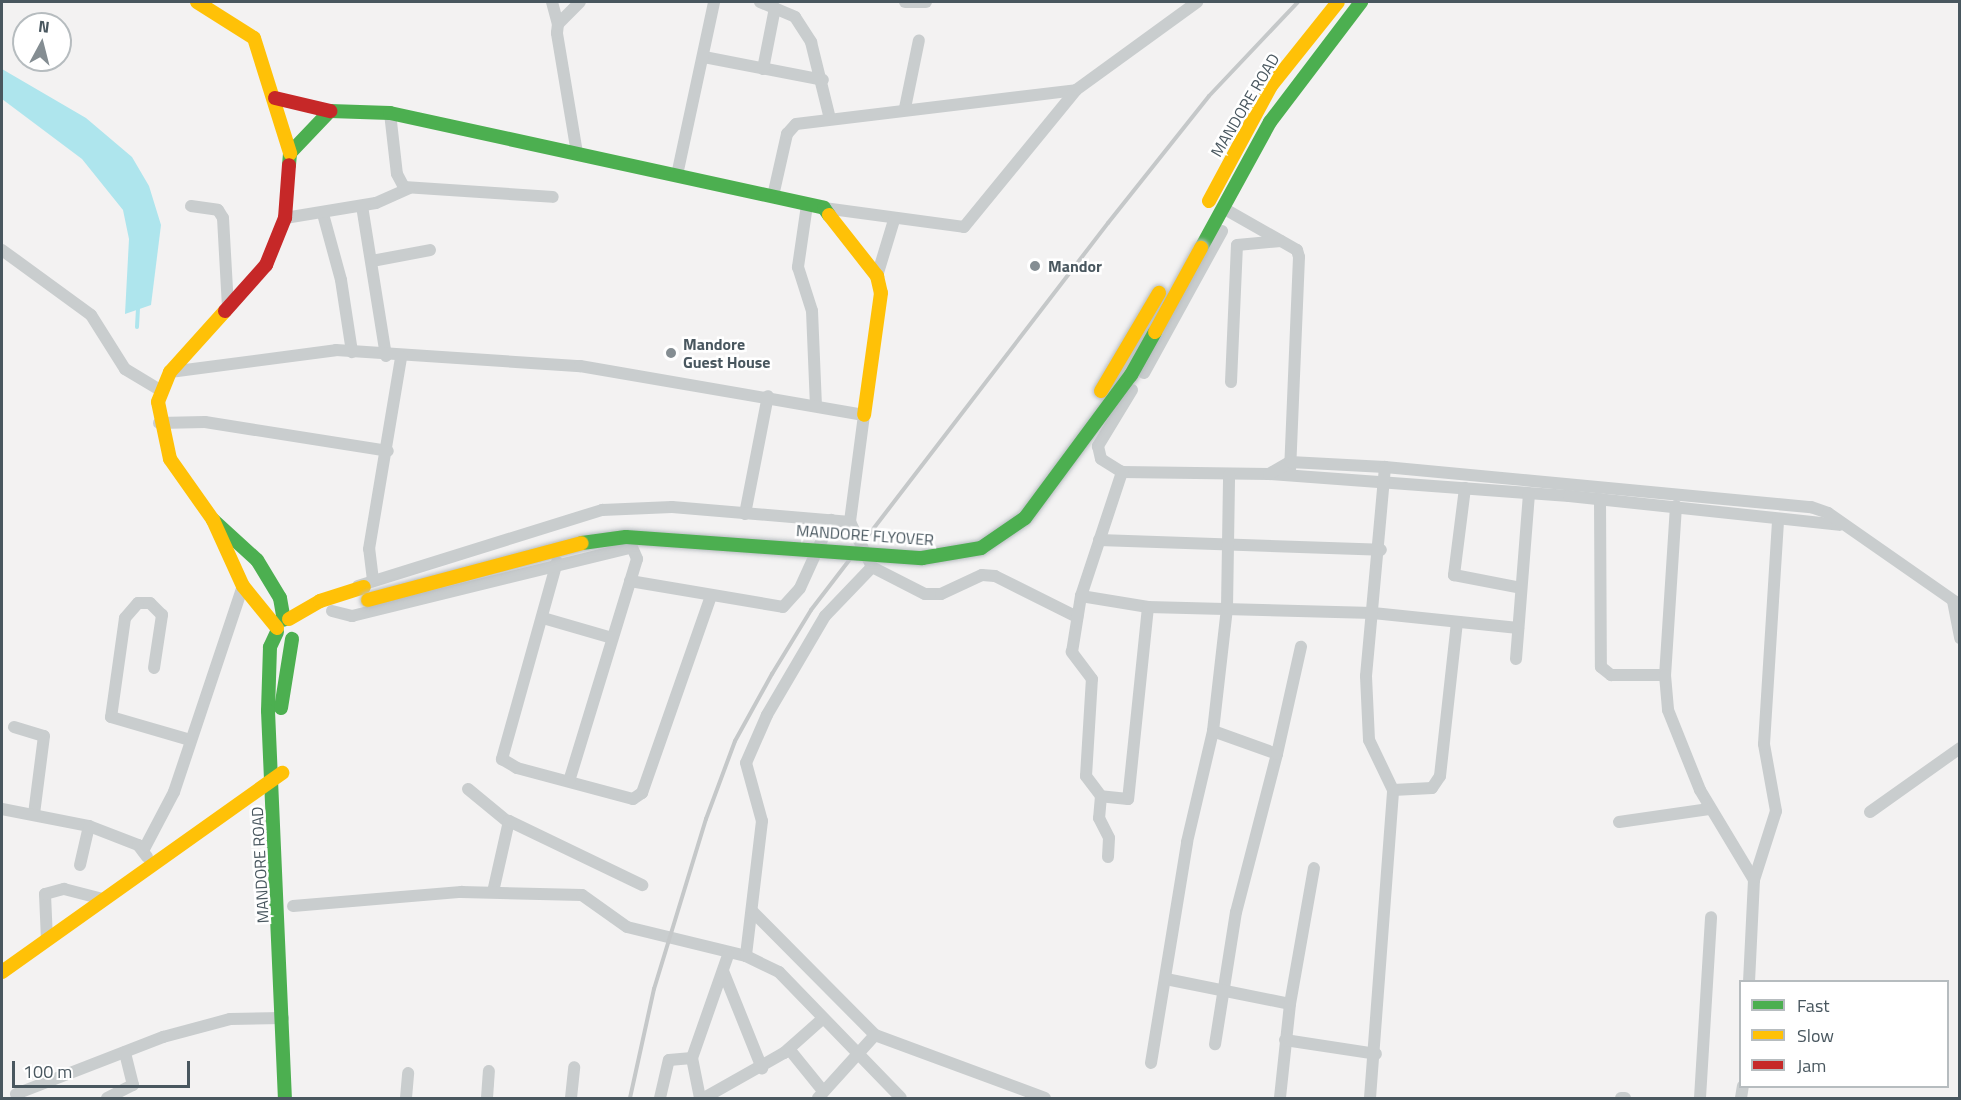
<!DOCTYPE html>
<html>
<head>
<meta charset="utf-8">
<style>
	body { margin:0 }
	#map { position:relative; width:1961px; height:1100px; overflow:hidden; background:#f3f2f2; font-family:"Titillium Web",sans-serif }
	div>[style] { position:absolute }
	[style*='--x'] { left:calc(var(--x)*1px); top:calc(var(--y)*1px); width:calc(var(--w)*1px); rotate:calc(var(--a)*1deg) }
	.water>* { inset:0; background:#aee5ed }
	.stream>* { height:4px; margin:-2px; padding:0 2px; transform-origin:2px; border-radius:2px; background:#aee5ed }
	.street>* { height:12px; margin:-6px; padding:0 6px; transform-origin:6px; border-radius:6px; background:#c9cdce }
	.fast>* { height:14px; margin:-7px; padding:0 7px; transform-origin:7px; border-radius:7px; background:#4caf50 }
	.slow>* { height:14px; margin:-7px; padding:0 7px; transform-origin:7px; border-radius:7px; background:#ffc107 }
	.jam>* { height:14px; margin:-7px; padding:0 7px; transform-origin:7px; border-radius:7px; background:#c62828 }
	.rail>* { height:4px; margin:-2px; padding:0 2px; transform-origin:2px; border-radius:2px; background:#c5c8c9 }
	.bridges { filter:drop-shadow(0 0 2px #b8bdc1) drop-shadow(0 0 2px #b8bdc1) }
	.fast-bridge>* { height:14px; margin:-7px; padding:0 7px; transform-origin:7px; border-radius:7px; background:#4caf50 }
	.slow-bridge>* { height:14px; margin:-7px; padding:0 7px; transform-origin:7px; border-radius:7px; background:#ffc107 }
	.dots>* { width:16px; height:16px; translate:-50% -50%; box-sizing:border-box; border:3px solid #fff; border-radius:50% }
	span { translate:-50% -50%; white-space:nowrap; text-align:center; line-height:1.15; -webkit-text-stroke:5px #fff; paint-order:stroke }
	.street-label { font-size:16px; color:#49575f }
	.poi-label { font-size:16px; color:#49575f; font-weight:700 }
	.left { translate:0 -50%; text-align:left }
	.frame { position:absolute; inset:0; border:3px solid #49575f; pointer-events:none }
	.legend { position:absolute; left:1739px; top:980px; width:210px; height:108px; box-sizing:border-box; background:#fff; border:2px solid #b6bcbf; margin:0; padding:8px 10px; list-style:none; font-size:18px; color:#49575f }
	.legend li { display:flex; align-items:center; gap:12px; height:30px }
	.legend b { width:30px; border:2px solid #b6bcbf }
	.north { position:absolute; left:12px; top:12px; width:60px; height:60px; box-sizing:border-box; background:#fff; border:2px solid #b6bcbf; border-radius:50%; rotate:7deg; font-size:16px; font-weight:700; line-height:24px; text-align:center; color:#49575f }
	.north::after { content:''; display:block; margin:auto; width:21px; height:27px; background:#848d92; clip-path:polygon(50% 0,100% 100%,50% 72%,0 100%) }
	.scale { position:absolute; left:12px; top:1061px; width:178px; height:27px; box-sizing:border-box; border:3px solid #49575f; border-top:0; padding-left:8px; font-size:18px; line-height:21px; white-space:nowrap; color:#49575f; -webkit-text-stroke:4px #fff; paint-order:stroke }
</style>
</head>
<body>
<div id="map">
	<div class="water">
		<i style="clip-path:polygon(2px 69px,86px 118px,132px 157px,149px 186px,161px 225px,151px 305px,125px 314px,129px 239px,123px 210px,82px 159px,2px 99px)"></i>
	</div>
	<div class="stream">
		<i style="--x:137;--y:327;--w:20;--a:-87"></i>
	</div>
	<div class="street">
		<i style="--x:552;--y:2;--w:23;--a:75"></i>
		<i style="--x:760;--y:2;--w:38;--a:23"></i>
		<i style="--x:795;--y:17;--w:30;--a:57"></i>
		<i style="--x:811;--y:42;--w:79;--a:76.1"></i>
		<i style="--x:905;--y:2;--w:21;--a:0"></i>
		<i style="--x:704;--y:57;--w:121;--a:10.9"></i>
		<i style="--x:763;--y:69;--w:62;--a:-78.9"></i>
		<i style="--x:905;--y:108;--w:69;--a:-78.4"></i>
		<i style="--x:390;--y:113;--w:61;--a:83.5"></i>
		<i style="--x:397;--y:174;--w:15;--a:62"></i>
		<i style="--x:404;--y:187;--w:149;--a:3.8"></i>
		<i style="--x:577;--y:153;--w:122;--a:-99.5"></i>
		<i style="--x:557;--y:33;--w:9;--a:-84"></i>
		<i style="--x:558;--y:24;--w:31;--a:-45"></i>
		<i style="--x:677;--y:175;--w:177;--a:-77.9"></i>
		<i style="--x:773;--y:196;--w:64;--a:-77.3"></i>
		<i style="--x:787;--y:134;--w:13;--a:-48"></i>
		<i style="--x:796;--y:124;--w:282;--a:-6.9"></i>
		<i style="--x:807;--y:205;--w:63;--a:98.3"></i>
		<i style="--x:798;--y:267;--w:46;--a:72.3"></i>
		<i style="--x:812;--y:311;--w:94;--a:87.6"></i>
		<i style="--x:191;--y:206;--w:27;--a:8"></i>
		<i style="--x:218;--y:210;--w:9;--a:58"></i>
		<i style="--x:223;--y:218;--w:90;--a:86.8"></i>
		<i style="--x:362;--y:206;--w:152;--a:80.9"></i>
		<i style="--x:824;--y:208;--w:141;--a:7.7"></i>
		<i style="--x:964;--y:227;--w:177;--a:-50.7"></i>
		<i style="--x:1076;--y:90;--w:150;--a:-36"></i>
		<i style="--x:1223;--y:208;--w:85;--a:29.6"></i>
		<i style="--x:1297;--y:250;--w:7;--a:74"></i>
		<i style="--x:1299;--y:257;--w:212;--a:92.4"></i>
		<i style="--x:323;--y:214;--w:68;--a:74.7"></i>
		<i style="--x:341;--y:280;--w:73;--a:81.3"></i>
		<i style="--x:285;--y:218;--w:92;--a:-9.4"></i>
		<i style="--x:376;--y:203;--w:36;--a:-24"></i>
		<i style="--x:2;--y:250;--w:110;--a:36.1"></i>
		<i style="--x:91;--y:315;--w:64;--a:57.8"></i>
		<i style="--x:125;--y:369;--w:41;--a:31"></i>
		<i style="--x:372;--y:261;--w:59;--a:-10.7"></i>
		<i style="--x:877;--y:276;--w:59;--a:-73.1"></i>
		<i style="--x:170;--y:372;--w:167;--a:-7.5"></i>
		<i style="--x:336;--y:350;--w:245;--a:3.8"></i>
		<i style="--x:580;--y:366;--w:288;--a:9.8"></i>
		<i style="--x:864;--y:415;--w:108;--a:97.5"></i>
		<i style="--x:850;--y:522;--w:50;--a:63.9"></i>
		<i style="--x:872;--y:567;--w:68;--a:133.8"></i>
		<i style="--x:825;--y:616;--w:115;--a:120.4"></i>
		<i style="--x:767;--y:715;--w:52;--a:113.6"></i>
		<i style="--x:746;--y:763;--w:60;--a:74.6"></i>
		<i style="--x:762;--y:821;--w:136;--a:96.8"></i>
		<i style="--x:1144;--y:373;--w:162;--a:-61.2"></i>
		<i style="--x:1231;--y:382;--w:137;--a:-87.5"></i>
		<i style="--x:1237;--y:245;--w:44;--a:-5.2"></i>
		<i style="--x:1132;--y:390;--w:66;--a:121.3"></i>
		<i style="--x:1098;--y:446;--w:13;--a:77"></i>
		<i style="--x:1101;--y:459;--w:25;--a:32"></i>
		<i style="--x:1122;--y:472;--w:147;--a:0.8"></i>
		<i style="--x:1269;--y:474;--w:301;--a:4.2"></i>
		<i style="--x:1569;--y:496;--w:272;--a:6.1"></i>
		<i style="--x:159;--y:423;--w:46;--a:-1.2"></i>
		<i style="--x:205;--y:422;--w:185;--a:9"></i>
		<i style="--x:1269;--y:474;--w:24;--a:-30"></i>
		<i style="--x:1290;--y:462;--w:95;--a:3"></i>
		<i style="--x:1385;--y:467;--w:428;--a:5.4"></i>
		<i style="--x:1811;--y:507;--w:18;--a:19"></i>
		<i style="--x:1828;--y:513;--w:161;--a:34.9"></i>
		<i style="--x:1465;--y:488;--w:88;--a:97.2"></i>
		<i style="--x:1454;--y:575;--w:68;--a:11"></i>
		<i style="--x:1600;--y:499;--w:168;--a:89.7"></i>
		<i style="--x:1601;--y:667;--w:13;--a:39"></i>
		<i style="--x:1611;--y:675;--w:54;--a:0"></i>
		<i style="--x:1676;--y:506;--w:169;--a:93.7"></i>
		<i style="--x:1665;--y:675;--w:35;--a:85"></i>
		<i style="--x:1668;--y:710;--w:86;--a:68.2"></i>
		<i style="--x:1700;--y:790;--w:105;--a:59"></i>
		<i style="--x:745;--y:514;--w:120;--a:-79"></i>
		<i style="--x:1099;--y:540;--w:282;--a:2"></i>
		<i style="--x:557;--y:562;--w:205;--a:105.6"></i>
		<i style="--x:502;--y:759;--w:17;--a:31"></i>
		<i style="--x:517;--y:768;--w:120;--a:15"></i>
		<i style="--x:633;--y:799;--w:11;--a:-34"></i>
		<i style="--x:642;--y:793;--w:209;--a:-70.7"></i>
		<i style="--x:872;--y:567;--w:59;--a:27"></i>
		<i style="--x:925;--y:594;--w:16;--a:0"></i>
		<i style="--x:941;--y:594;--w:45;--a:-24.9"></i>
		<i style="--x:982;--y:575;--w:13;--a:4"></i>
		<i style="--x:995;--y:576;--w:92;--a:26.6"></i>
		<i style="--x:373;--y:580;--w:31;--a:-97"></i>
		<i style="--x:369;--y:549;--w:195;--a:-80.5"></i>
		<i style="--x:630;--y:581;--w:155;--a:9.6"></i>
		<i style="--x:783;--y:607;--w:25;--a:-48"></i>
		<i style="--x:800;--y:588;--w:75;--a:-65.5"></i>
		<i style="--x:358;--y:586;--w:256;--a:-17.3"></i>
		<i style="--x:602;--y:510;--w:70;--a:-2.5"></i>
		<i style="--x:672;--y:507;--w:179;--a:4.8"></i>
		<i style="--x:1081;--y:596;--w:68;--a:9.3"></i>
		<i style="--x:1148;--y:607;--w:193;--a:95.9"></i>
		<i style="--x:1128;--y:799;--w:27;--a:-174"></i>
		<i style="--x:1101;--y:796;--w:25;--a:-127"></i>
		<i style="--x:1086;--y:776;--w:97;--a:-86.5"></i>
		<i style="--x:1092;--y:679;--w:34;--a:-127"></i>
		<i style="--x:1072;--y:652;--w:57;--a:-80.9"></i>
		<i style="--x:1081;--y:596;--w:131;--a:-71.7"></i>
		<i style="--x:1953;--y:601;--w:38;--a:79"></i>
		<i style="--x:1148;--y:607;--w:225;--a:1.5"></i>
		<i style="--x:1373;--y:613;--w:146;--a:5.9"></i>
		<i style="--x:332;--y:611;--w:21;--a:14"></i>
		<i style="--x:352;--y:616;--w:288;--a:-13.8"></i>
		<i style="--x:632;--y:547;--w:13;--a:67"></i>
		<i style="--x:637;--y:559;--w:232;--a:107"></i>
		<i style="--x:543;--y:618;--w:72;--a:16.2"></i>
		<i style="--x:1516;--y:659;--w:166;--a:-85.5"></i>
		<i style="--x:154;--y:668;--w:54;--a:-81.4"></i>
		<i style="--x:162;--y:615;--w:17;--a:-135"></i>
		<i style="--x:150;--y:603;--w:12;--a:180"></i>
		<i style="--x:138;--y:603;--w:20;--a:131"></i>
		<i style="--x:125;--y:618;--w:100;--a:98"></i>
		<i style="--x:111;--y:717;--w:82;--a:16.2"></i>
		<i style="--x:14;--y:727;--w:31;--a:17"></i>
		<i style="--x:44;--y:736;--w:79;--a:97.3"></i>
		<i style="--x:1213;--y:731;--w:68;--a:19.8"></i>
		<i style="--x:1277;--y:754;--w:163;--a:104.5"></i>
		<i style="--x:1236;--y:912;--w:134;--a:99"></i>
		<i style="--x:1277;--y:754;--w:110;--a:-77.4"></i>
		<i style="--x:468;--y:789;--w:52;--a:39.5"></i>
		<i style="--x:1393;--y:790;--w:39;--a:-3"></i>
		<i style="--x:1432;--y:788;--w:14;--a:-56"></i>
		<i style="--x:1440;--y:776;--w:155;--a:-83.7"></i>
		<i style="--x:1101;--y:796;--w:22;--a:95"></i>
		<i style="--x:1099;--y:818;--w:22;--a:63"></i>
		<i style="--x:1109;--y:838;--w:19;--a:93"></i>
		<i style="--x:2;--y:809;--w:89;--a:11.1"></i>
		<i style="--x:89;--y:826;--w:40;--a:103"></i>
		<i style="--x:1870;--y:812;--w:110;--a:-35.4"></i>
		<i style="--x:1619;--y:822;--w:91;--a:-8.2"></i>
		<i style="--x:89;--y:826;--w:53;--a:21.2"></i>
		<i style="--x:138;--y:845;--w:15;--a:53"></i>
		<i style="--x:143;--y:851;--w:67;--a:-62.3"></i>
		<i style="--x:174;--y:792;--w:217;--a:-71.5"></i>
		<i style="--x:493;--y:892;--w:73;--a:-77.3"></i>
		<i style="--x:509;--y:821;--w:148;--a:25.7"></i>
		<i style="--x:293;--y:906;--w:169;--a:-4.8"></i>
		<i style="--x:461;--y:892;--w:121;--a:1.4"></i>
		<i style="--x:582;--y:895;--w:55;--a:35.4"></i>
		<i style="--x:627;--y:927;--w:122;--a:13.7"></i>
		<i style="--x:746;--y:956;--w:37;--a:26"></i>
		<i style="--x:779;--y:972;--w:175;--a:45.9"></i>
		<i style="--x:753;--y:912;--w:173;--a:45.2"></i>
		<i style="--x:875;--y:1035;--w:181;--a:20.3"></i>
		<i style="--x:47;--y:940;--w:46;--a:-92.5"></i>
		<i style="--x:45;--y:894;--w:20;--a:-15"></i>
		<i style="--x:64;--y:889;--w:40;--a:14.4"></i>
		<i style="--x:723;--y:971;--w:105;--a:68.1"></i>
		<i style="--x:1166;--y:979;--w:126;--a:11.4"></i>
		<i style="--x:1290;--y:1004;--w:95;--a:96.1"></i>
		<i style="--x:1749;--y:982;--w:102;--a:-87.2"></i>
		<i style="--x:1754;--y:880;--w:72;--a:-72.3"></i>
		<i style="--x:1776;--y:811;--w:68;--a:-100.2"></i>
		<i style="--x:1764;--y:744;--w:225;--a:-86.4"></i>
		<i style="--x:1290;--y:1004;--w:138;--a:-80"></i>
		<i style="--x:1285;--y:1040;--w:92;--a:8.7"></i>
		<i style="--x:789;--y:1049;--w:55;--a:50.9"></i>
		<i style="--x:1151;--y:1063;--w:224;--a:-80.7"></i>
		<i style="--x:1187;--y:842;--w:114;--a:-76.8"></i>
		<i style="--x:1213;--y:731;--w:124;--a:-83.5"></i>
		<i style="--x:1227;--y:608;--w:133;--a:-89.1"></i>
		<i style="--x:16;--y:1094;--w:158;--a:-21.2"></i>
		<i style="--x:163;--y:1037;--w:69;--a:-15"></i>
		<i style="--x:230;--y:1019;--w:53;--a:-1.1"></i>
		<i style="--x:107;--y:1098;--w:29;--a:-27"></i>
		<i style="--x:133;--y:1085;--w:34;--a:-104"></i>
		<i style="--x:406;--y:1098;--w:25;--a:-85"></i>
		<i style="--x:487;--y:1098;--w:27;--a:-86"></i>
		<i style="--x:571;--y:1098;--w:31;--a:-84"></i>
		<i style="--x:660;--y:1098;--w:39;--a:-77"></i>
		<i style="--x:669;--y:1060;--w:23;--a:-5"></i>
		<i style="--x:700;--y:1098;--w:41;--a:-101.3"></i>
		<i style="--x:692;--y:1058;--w:109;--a:-70.7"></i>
		<i style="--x:704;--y:1098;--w:92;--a:-29.4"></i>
		<i style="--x:784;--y:1053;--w:48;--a:-41.6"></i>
		<i style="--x:818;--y:1098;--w:85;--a:-47.9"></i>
		<i style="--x:1370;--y:1098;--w:309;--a:-85.7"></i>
		<i style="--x:1393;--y:790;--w:55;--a:-115.6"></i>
		<i style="--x:1369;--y:740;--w:64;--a:-92.7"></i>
		<i style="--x:1366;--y:676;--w:210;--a:-84.8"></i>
		<i style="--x:1621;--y:1098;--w:4;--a:0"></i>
		<i style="--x:1700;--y:1098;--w:181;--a:-86.5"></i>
		<i style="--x:1741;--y:1098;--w:12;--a:-81"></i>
	</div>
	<div class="fast">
		<i style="--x:289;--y:165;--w:12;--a:-85"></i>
		<i style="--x:290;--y:153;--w:58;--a:-46.4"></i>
		<i style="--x:330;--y:111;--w:60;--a:1.9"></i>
		<i style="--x:390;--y:113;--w:444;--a:12.3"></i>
		<i style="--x:824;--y:208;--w:9;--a:54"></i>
		<i style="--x:1201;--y:248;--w:144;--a:-61.3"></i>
		<i style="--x:1270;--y:122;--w:151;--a:-52.8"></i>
		<i style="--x:213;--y:520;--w:59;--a:42.3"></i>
		<i style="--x:257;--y:560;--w:44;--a:58.8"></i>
		<i style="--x:280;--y:598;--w:22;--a:80"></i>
		<i style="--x:277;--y:632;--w:17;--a:115"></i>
		<i style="--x:270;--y:647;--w:64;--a:91.8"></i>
		<i style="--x:268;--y:711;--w:387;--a:87.5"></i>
		<i style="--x:281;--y:708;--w:70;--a:-80.9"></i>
	</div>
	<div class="slow">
		<i style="--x:197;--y:2;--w:67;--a:32.3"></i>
		<i style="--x:254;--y:38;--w:121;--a:72.6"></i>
		<i style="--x:1209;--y:201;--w:131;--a:-61.7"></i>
		<i style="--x:1271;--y:86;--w:107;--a:-51.4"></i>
		<i style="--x:829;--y:215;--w:78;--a:51.8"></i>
		<i style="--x:877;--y:276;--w:17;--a:77"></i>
		<i style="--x:881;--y:293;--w:123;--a:97.9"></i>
		<i style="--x:225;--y:311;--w:82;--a:132"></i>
		<i style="--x:170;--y:372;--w:32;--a:112"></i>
		<i style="--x:158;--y:402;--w:58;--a:78.1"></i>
		<i style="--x:170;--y:459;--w:75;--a:54.8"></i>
		<i style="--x:213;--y:520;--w:72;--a:65.6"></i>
		<i style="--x:243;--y:586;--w:54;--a:51"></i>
		<i style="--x:289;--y:619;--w:36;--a:-30"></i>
		<i style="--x:320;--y:601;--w:46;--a:-17.7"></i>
		<i style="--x:2;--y:972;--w:344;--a:-35.4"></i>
	</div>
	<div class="jam">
		<i style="--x:275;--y:98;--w:57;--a:13.3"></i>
		<i style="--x:225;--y:311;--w:62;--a:-48.3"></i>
		<i style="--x:266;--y:265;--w:51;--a:-68"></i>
		<i style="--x:285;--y:218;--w:53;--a:-85.7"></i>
	</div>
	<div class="rail">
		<i style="--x:630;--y:1098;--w:112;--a:-77.6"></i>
		<i style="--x:654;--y:989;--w:178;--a:-73"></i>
		<i style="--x:706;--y:819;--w:83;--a:-69.6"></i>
		<i style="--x:735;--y:741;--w:77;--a:-61.1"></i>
		<i style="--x:772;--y:674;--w:75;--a:-58.6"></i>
		<i style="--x:811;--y:610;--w:488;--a:-52.5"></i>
		<i style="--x:1108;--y:223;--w:162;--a:-51.5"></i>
		<i style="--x:1209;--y:96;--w:129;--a:-46.6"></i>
	</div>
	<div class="bridges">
		<div class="fast-bridge">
			<i style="--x:582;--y:543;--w:44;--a:-7.8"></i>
			<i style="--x:626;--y:537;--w:297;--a:4.1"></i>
			<i style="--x:922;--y:558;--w:60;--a:-9.6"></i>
			<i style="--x:981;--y:548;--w:53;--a:-34.3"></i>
			<i style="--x:1025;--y:518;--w:178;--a:-53.5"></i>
			<i style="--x:1131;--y:375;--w:49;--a:-60.8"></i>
		</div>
		<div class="slow-bridge">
			<i style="--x:1155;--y:332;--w:96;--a:-61.3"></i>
			<i style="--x:1101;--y:391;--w:114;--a:-59.4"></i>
			<i style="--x:368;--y:600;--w:221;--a:-14.9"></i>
		</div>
	</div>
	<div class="dots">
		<i style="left:1035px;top:266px;background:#848d92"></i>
		<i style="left:671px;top:353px;background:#848d92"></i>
	</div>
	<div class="street-label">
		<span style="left:1245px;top:105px;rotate:-59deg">MANDORE ROAD</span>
		<span style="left:865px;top:535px;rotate:4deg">MANDORE FLYOVER</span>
		<span style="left:260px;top:865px;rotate:-93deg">MANDORE ROAD</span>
	</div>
	<div class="poi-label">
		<span class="left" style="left:1048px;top:266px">Mandor</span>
		<span class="left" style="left:683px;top:353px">Mandore<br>Guest House</span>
	</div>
	<div class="frame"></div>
	<ul class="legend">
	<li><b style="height:8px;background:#4caf50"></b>Fast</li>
	<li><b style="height:8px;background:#ffc107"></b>Slow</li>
	<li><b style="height:8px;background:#c62828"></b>Jam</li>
	</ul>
	<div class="north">N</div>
	<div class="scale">100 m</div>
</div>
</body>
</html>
